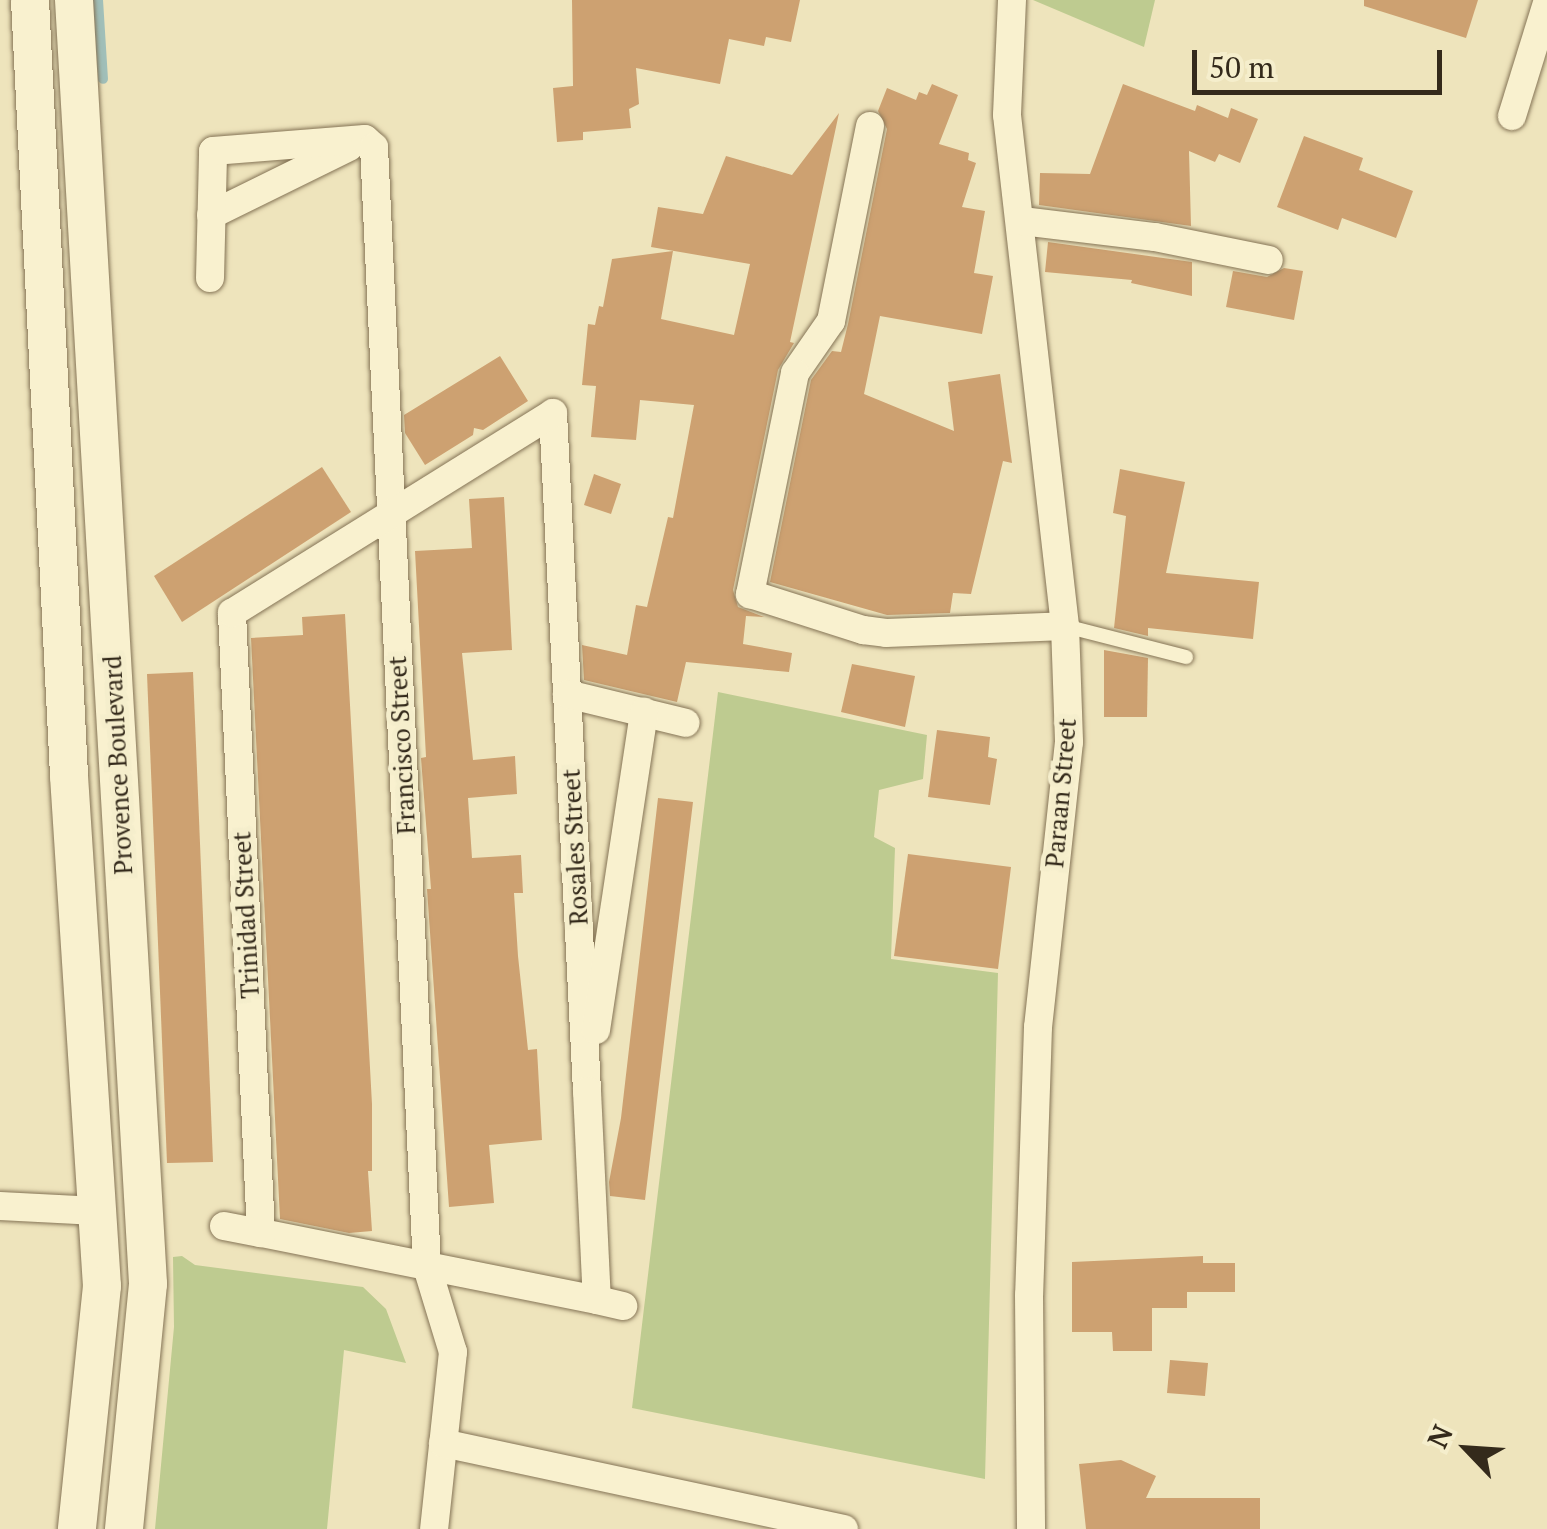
<!DOCTYPE html>
<html>
<head>
<meta charset="utf-8">
<style>
	body { margin:0 }
	#map { position:relative; width:1547px; height:1529px; overflow:hidden; background:#eee4bc; font-family:"PT Serif",serif }
	div>[style] { position:absolute }
	[style*='--x'] { left:calc(var(--x)*1px); top:calc(var(--y)*1px); width:calc(var(--w)*1px); rotate:calc(var(--a)*1deg) }
	.green>* { inset:0; background:#becb90 }
	.stream>* { height:10px; margin:-5px; padding:0 5px; transform-origin:5px; border-radius:5px; background:#a0bfb9 }
	.building>* { inset:0; background:#cda171 }
	.roads { filter:drop-shadow(0 0 2px #857456) drop-shadow(0 0 2px #857456) }
	.lane>* { height:14px; margin:-7px; padding:0 7px; transform-origin:7px; border-radius:7px; background:#f9f1cf }
	.street>* { height:28px; margin:-14px; padding:0 14px; transform-origin:14px; border-radius:14px; background:#f9f1cf }
	.secondary>* { height:38px; margin:-19px; padding:0 19px; transform-origin:19px; border-radius:19px; background:#f9f1cf }
	span { translate:-50% -50%; white-space:nowrap; text-align:center; line-height:1.15; -webkit-text-stroke:10px #f5eecc; paint-order:stroke }
	.street-label { font-size:25px; color:#342a1b }
	.north { position:absolute; left:1417px; top:1399px; width:100px; height:100px; -webkit-text-stroke:8px #f5eecc; paint-order:stroke; rotate:295deg; font-size:28px; font-weight:700; line-height:40px; text-align:center; color:#342a1b }
	.north::after { content:''; display:block; margin:auto; width:35px; height:45px; background:#342a1b; clip-path:polygon(50% 0,100% 100%,50% 72%,0 100%) }
	.scale { position:absolute; left:1192px; top:50px; width:250px; height:45px; box-sizing:border-box; border:5px solid #342a1b; border-top:0; padding-left:12px; font-size:30px; line-height:35px; white-space:nowrap; color:#342a1b; -webkit-text-stroke:8px #f5eecc; paint-order:stroke }
</style>
</head>
<body>
<div id="map">
	<div class="green">
		<i style="clip-path:polygon(1033px 0,1155px 0,1144px 47px)"></i>
		<i style="clip-path:polygon(718px 692px,927px 735px,923px 779px,879px 790px,874px 837px,895px 848px,891px 959px,998px 973px,985px 1479px,632px 1408px)"></i>
		<i style="clip-path:polygon(182px 1256px,195px 1265px,363px 1287px,386px 1309px,406px 1363px,344px 1350px,327px 1529px,155px 1529px,174px 1327px,173px 1257px)"></i>
	</div>
	<div class="stream">
		<i style="--x:98;--y:0;--w:79;--a:86.4"></i>
	</div>
	<div class="building">
		<i style="clip-path:polygon(572px 0,800px 0,791px 42px,766px 37px,764px 46px,729px 39px,720px 84px,636px 68px,639px 104px,629px 109px,631px 128px,583px 132px,583px 140px,557px 142px,553px 88px,573px 86px)"></i>
		<i style="clip-path:polygon(1364px 0,1478px 0,1466px 38px,1364px 6px)"></i>
		<i style="clip-path:polygon(932px 84px,958px 95px,939px 144px,969px 153px,968px 160px,976px 163px,962px 207px,985px 211px,974px 273px,993px 276px,982px 334px,880px 316px,864px 394px,954px 431px,948px 382px,1000px 374px,1012px 463px,1003px 461px,971px 594px,953px 593px,950px 613px,887px 615px,770px 582px,811px 380px,832px 351px,841px 352px,848px 324px,887px 129px,878px 111px,887px 88px,916px 100px,919px 92px,927px 95px)"></i>
		<i style="clip-path:polygon(1123px 84px,1195px 111px,1197px 105px,1228px 118px,1231px 108px,1258px 119px,1240px 163px,1219px 154px,1215px 162px,1189px 151px,1191px 226px,1039px 205px,1040px 173px,1090px 174px)"></i>
		<i style="clip-path:polygon(839px 113px,790px 342px,794px 343px,778px 370px,733px 590px,738px 607px,764px 617px,746px 616px,743px 644px,792px 653px,789px 672px,686px 662px,677px 702px,584px 680px,582px 645px,627px 655px,636px 605px,647px 607px,668px 517px,673px 518px,694px 405px,640px 400px,636px 440px,591px 437px,596px 386px,582px 385px,588px 324px,595px 325px,599px 306px,603px 307px,612px 259px,673px 251px,661px 319px,734px 335px,750px 264px,651px 247px,658px 207px,703px 214px,726px 156px,792px 175px)"></i>
		<i style="clip-path:polygon(1304px 136px,1363px 158px,1359px 170px,1413px 191px,1396px 238px,1342px 218px,1338px 230px,1277px 207px)"></i>
		<i style="clip-path:polygon(1048px 242px,1192px 262px,1192px 296px,1131px 283px,1132px 280px,1045px 272px)"></i>
		<i style="clip-path:polygon(1284px 268px,1303px 271px,1294px 320px,1226px 307px,1233px 271px,1267px 277px)"></i>
		<i style="clip-path:polygon(500px 356px,528px 401px,483px 430px,474px 428px,473px 435px,425px 465px,405px 433px,404px 415px)"></i>
		<i style="clip-path:polygon(322px 467px,351px 512px,182px 622px,154px 576px)"></i>
		<i style="clip-path:polygon(1120px 469px,1185px 482px,1166px 573px,1259px 582px,1253px 639px,1148px 628px,1148px 636px,1114px 628px,1126px 516px,1113px 513px)"></i>
		<i style="clip-path:polygon(594px 474px,621px 484px,611px 514px,584px 505px)"></i>
		<i style="clip-path:polygon(504px 497px,512px 650px,462px 653px,473px 760px,515px 756px,517px 794px,468px 798px,472px 858px,521px 855px,523px 893px,514px 893px,518px 956px,528px 1050px,537px 1049px,542px 1140px,489px 1145px,494px 1203px,449px 1207px,427px 889px,431px 889px,421px 758px,426px 757px,415px 551px,472px 548px,469px 499px)"></i>
		<i style="clip-path:polygon(345px 614px,372px 1104px,372px 1171px,368px 1171px,372px 1231px,349px 1233px,280px 1219px,251px 638px,303px 635px,302px 617px)"></i>
		<i style="clip-path:polygon(1104px 650px,1148px 658px,1147px 717px,1104px 717px)"></i>
		<i style="clip-path:polygon(852px 664px,915px 676px,905px 727px,841px 712px)"></i>
		<i style="clip-path:polygon(193px 672px,213px 1162px,167px 1163px,147px 674px)"></i>
		<i style="clip-path:polygon(937px 730px,990px 737px,988px 757px,997px 759px,990px 805px,928px 797px)"></i>
		<i style="clip-path:polygon(658px 798px,693px 802px,645px 1200px,610px 1196px,609px 1182px,621px 1118px)"></i>
		<i style="clip-path:polygon(908px 854px,1011px 867px,998px 969px,894px 956px)"></i>
		<i style="clip-path:polygon(1203px 1256px,1203px 1263px,1235px 1263px,1235px 1292px,1187px 1292px,1187px 1308px,1152px 1308px,1152px 1351px,1113px 1351px,1112px 1332px,1072px 1332px,1072px 1262px)"></i>
		<i style="clip-path:polygon(1170px 1360px,1208px 1363px,1205px 1396px,1167px 1393px)"></i>
		<i style="clip-path:polygon(1121px 1460px,1156px 1476px,1146px 1498px,1260px 1498px,1260px 1529px,1086px 1529px,1079px 1464px)"></i>
	</div>
	<div class="roads">
		<div class="lane">
			<i style="--x:1065;--y:626;--w:125;--a:14.4"></i>
		</div>
		<div class="street">
			<i style="--x:1012;--y:0;--w:115;--a:92.5"></i>
			<i style="--x:1007;--y:115;--w:514;--a:83.52"></i>
			<i style="--x:1065;--y:626;--w:116;--a:88"></i>
			<i style="--x:1069;--y:742;--w:287;--a:96.2"></i>
			<i style="--x:1038;--y:1027;--w:268;--a:91.9"></i>
			<i style="--x:1029;--y:1295;--w:234;--a:89.5"></i>
			<i style="--x:1512;--y:116;--w:118;--a:-72.8"></i>
			<i style="--x:870;--y:126;--w:199;--a:101.3"></i>
			<i style="--x:831;--y:321;--w:63;--a:124.7"></i>
			<i style="--x:795;--y:373;--w:226;--a:101.5"></i>
			<i style="--x:750;--y:594;--w:119;--a:17.7"></i>
			<i style="--x:863;--y:630;--w:23;--a:7"></i>
			<i style="--x:886;--y:633;--w:179;--a:-2.2"></i>
			<i style="--x:211;--y:215;--w:154;--a:-26.2"></i>
			<i style="--x:1022;--y:221;--w:134;--a:6.9"></i>
			<i style="--x:1155;--y:237;--w:116;--a:11.4"></i>
			<i style="--x:210;--y:278;--w:127;--a:-88.6"></i>
			<i style="--x:213;--y:151;--w:152;--a:-4.5"></i>
			<i style="--x:365;--y:139;--w:12;--a:42"></i>
			<i style="--x:374;--y:147;--w:1121;--a:87.29"></i>
			<i style="--x:427;--y:1267;--w:89;--a:73"></i>
			<i style="--x:453;--y:1352;--w:178;--a:96.1"></i>
			<i style="--x:553;--y:413;--w:679;--a:87.13"></i>
			<i style="--x:587;--y:1091;--w:209;--a:87.3"></i>
			<i style="--x:597;--y:1300;--w:343;--a:-168.7"></i>
			<i style="--x:261;--y:1233;--w:621;--a:-92.68"></i>
			<i style="--x:232;--y:613;--w:378;--a:-31.9"></i>
			<i style="--x:567;--y:694;--w:122;--a:13.7"></i>
			<i style="--x:596;--y:1030;--w:322;--a:-81.4"></i>
			<i style="--x:0;--y:1206;--w:97;--a:3"></i>
			<i style="--x:224;--y:1226;--w:38;--a:11"></i>
			<i style="--x:597;--y:1300;--w:27;--a:13"></i>
			<i style="--x:443;--y:1443;--w:410;--a:12.1"></i>
		</div>
		<div class="secondary">
			<i style="--x:30;--y:0;--w:777;--a:87.12"></i>
			<i style="--x:69;--y:776;--w:511;--a:86.3"></i>
			<i style="--x:102;--y:1286;--w:244;--a:95.9"></i>
			<i style="--x:74;--y:0;--w:1286;--a:86.7"></i>
			<i style="--x:148;--y:1284;--w:246;--a:95.6"></i>
		</div>
	</div>
	<div class="street-label">
		<span style="left:402px;top:745px;rotate:-93deg">Francisco Street</span>
		<span style="left:118px;top:765px;rotate:-93deg">Provence Boulevard</span>
		<span style="left:1061px;top:793px;rotate:-85deg">Paraan Street</span>
		<span style="left:575px;top:847px;rotate:-93deg">Rosales Street</span>
		<span style="left:246px;top:915px;rotate:-93deg">Trinidad Street</span>
	</div>
	<div class="north">N</div>
	<div class="scale">50 m</div>
</div>
</body>
</html>
